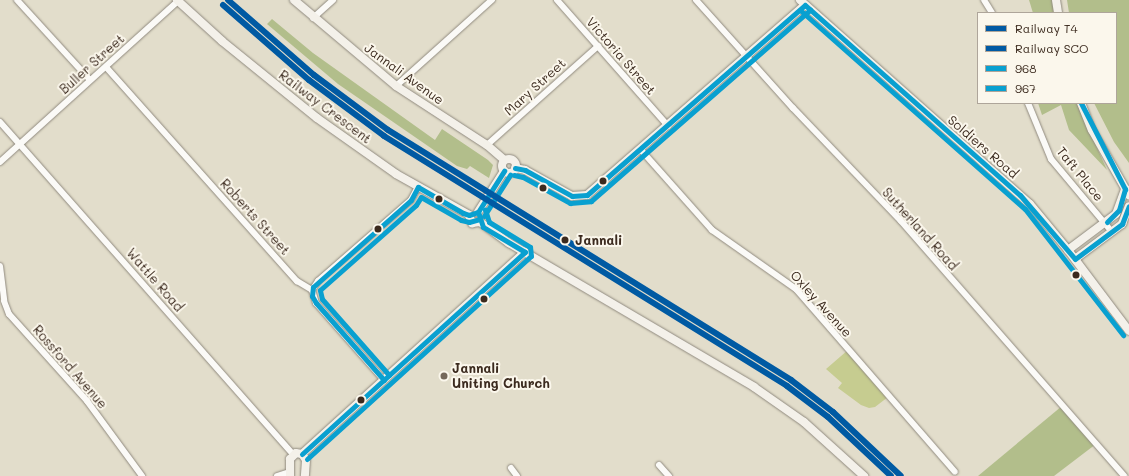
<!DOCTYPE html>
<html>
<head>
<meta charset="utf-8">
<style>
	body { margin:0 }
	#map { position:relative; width:1129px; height:476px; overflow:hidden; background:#e2ddcb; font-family:Mali,sans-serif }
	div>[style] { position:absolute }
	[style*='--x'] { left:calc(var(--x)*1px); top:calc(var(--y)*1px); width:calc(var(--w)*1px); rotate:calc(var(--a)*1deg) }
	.green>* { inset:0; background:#c6cc90 }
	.forest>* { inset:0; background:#b2be8b }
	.roads { filter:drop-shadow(0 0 1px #908a7f) drop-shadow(0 0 1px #908a7f) }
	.street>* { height:6px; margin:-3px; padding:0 3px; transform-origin:3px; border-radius:3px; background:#fbfaf7 }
	.secondary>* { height:8px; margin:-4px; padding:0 4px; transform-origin:4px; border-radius:4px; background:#f4f1ea }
	.secondary>.ring { margin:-4px; padding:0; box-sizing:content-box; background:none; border:8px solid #f4f1ea; border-radius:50% }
	.bus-1>* { height:5px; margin:-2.5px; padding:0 2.5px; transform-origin:2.5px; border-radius:2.5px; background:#09a0d0 }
	.bus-2>* { height:5px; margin:-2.5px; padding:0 2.5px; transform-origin:2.5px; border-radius:2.5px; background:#09a0d0 }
	.rail-1>* { height:6px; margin:-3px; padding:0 3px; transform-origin:3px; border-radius:3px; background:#005aa3 }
	.rail-2>* { height:6px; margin:-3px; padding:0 3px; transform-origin:3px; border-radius:3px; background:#005aa3 }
	.dots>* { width:11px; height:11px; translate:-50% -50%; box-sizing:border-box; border:2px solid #fbf7ec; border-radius:50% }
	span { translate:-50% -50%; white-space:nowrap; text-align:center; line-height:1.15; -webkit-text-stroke:4px #fbf7ec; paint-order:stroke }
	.street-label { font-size:13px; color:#3b2a1e }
	.stop-label { font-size:13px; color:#3b2a1e; font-weight:700 }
	.left { translate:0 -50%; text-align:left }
	.poi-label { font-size:13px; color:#3b2a1e; font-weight:700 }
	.legend { position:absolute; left:977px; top:12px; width:140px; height:92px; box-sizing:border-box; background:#fbf7ec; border:1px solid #aea59a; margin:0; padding:5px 7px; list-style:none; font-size:12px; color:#3b2a1e }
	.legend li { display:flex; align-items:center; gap:8px; height:20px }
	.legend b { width:20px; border:1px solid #aea59a }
</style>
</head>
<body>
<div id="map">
	<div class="green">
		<i style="clip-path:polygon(848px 350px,888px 397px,875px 407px,869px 408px,861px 405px,838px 388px,842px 383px,826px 369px)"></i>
	</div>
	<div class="forest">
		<i style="clip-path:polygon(1029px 0,1052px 0,1055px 13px,1033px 13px)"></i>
		<i style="clip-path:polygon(1067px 0,1129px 0,1129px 163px,1114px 142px,1094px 103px,1116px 103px,1116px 13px,1069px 13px)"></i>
		<i style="clip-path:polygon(272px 19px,313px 53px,435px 140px,442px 129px,488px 160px,493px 165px,489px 178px,470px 166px,467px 169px,457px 166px,338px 84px,267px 24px)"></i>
		<i style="clip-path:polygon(1038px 103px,1077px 103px,1107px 170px,1069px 130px,1061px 105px,1042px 115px)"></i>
		<i style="clip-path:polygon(1062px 406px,1096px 444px,1054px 476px,978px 476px)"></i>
	</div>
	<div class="roads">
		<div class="street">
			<i style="--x:17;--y:0;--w:108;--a:47.6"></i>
			<i style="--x:557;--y:0;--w:168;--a:48.6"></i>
			<i style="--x:696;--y:0;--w:145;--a:48.1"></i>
			<i style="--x:793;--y:108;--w:156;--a:46.3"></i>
			<i style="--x:901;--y:221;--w:339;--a:48.8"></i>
			<i style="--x:984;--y:0;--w:15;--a:58"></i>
			<i style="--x:313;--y:18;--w:27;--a:-42"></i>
			<i style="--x:106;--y:67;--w:287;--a:48.3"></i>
			<i style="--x:297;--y:281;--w:17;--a:31"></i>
			<i style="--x:396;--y:86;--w:129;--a:-41.9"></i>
			<i style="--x:1028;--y:103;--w:61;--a:67.7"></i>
			<i style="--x:1051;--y:159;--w:95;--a:50.1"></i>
			<i style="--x:0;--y:122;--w:443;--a:48.6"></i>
			<i style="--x:487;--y:145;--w:149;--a:-41.7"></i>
			<i style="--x:641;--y:150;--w:107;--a:48.4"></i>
			<i style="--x:712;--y:230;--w:103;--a:35.1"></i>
			<i style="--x:796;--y:289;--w:242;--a:49"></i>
			<i style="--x:0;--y:162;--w:240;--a:-42.1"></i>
			<i style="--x:0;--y:266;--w:35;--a:83"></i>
			<i style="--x:4;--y:301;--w:14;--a:69"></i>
			<i style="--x:9;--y:314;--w:117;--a:48.1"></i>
			<i style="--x:87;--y:401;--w:93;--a:53.7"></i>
			<i style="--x:312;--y:290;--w:11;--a:-56"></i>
			<i style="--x:318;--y:281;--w:123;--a:-41.1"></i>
			<i style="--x:411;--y:200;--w:15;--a:-62"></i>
			<i style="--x:312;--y:290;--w:14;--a:73"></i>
			<i style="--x:316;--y:303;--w:103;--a:48.6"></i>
			<i style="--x:659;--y:465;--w:15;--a:48"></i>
			<i style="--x:511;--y:468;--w:10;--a:53"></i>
			<i style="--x:277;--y:476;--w:13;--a:-18"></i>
		</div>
		<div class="secondary">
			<i style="--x:177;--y:0;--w:61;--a:42.3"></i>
			<i style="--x:222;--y:41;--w:122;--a:39"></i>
			<i style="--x:317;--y:118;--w:97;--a:35.3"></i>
			<i style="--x:396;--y:174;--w:84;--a:29.3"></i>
			<i style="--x:294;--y:0;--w:133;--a:40.1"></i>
			<i style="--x:396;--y:86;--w:108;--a:33"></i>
			<i style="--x:487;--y:145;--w:23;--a:41"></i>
			<i style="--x:800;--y:0;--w:307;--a:41.6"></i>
			<i style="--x:1030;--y:204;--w:60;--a:50.4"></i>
			<i style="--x:1068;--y:250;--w:101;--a:53"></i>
			<i style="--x:1056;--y:0;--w:13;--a:81"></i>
			<i style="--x:1081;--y:103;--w:29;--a:68"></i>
			<i style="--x:1092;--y:130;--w:75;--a:60.4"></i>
			<i class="ring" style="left:502px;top:159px;width:6px;height:6px"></i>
			<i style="--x:515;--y:168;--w:10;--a:11"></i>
			<i style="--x:525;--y:170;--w:54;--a:29"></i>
			<i style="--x:572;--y:196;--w:15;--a:-4"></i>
			<i style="--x:587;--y:195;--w:289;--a:-41.1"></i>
			<i style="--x:478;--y:212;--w:49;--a:-57.6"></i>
			<i style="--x:469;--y:215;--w:9;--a:69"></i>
			<i style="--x:472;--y:223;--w:8;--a:-7"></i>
			<i style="--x:480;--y:222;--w:36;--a:36"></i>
			<i style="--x:509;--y:243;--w:284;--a:30.4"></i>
			<i style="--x:754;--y:387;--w:61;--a:35"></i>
			<i style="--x:804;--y:422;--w:81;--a:42"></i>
			<i style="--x:1068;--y:250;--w:60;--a:-36.9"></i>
			<i style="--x:1116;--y:214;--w:27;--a:-70"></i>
			<i style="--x:1075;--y:259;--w:59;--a:-36.7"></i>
			<i style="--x:1122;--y:224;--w:19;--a:-69"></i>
			<i style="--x:302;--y:454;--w:301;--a:-42.2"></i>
			<i style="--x:290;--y:476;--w:17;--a:-90"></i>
			<i style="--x:290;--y:459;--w:8;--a:-45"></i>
			<i style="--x:296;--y:453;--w:6;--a:9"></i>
			<i style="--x:302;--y:454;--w:7;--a:56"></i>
			<i style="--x:306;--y:460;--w:16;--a:94"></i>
		</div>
	</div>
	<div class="bus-1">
		<i style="--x:805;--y:5;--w:287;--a:41.5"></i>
		<i style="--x:1020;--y:195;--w:84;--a:49.3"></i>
		<i style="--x:1075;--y:259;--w:59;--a:-36.7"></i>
		<i style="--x:1122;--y:224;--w:19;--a:-69"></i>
		<i style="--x:1081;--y:103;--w:97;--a:62.9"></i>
		<i style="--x:1125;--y:189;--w:22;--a:106"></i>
		<i style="--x:1119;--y:210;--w:17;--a:135"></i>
		<i style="--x:515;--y:168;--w:10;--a:11"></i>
		<i style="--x:525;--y:170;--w:54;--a:29"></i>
		<i style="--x:572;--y:196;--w:15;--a:-4"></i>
		<i style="--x:587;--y:195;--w:289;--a:-41.1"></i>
		<i style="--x:478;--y:212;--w:49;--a:-57.6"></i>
		<i style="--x:384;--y:380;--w:103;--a:-131.4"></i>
		<i style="--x:316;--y:303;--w:8;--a:-120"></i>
		<i style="--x:312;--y:296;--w:9;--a:-84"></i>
		<i style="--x:313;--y:287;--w:131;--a:-41.6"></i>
		<i style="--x:411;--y:200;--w:15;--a:-62"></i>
		<i style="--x:418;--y:187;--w:52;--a:30"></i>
		<i style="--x:463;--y:213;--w:6;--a:18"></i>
		<i style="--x:469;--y:215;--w:9;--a:-18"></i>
		<i style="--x:302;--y:454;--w:301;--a:-42.2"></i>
		<i style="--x:525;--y:252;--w:49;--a:-149.2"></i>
		<i style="--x:483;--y:227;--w:16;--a:-108"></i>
	</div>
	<div class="bus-2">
		<i style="--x:800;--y:10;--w:300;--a:41.5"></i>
		<i style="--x:1025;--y:209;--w:160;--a:52.1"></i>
		<i style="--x:514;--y:175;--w:9;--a:13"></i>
		<i style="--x:523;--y:177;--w:54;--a:29"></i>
		<i style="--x:570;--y:203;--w:21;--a:-5"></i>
		<i style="--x:591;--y:201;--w:291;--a:-41.1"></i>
		<i style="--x:484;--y:216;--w:49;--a:-57.6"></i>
		<i style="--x:389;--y:375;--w:101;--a:-131.4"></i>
		<i style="--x:322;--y:299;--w:9;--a:-103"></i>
		<i style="--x:320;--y:290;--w:128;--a:-41.5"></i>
		<i style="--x:416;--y:205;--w:9;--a:-58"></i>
		<i style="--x:421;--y:197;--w:46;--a:29.9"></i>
		<i style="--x:461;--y:220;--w:8;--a:14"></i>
		<i style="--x:469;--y:222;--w:11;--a:-15"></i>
		<i style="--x:307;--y:459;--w:302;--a:-42.2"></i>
		<i style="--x:531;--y:256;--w:9;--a:-96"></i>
		<i style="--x:530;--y:247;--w:48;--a:-148.6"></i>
		<i style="--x:489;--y:222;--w:13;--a:-108"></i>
	</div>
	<div class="rail-1">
		<i style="--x:228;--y:0;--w:114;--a:41.1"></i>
		<i style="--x:314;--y:75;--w:92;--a:36.6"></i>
		<i style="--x:388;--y:130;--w:474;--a:31.8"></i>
		<i style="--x:791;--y:380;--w:53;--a:37.3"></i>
		<i style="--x:833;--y:412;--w:93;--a:43.3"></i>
	</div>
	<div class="rail-2">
		<i style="--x:223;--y:5;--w:114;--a:41.1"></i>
		<i style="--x:309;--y:80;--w:94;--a:36.7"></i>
		<i style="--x:384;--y:136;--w:474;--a:31.8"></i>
		<i style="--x:787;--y:386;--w:51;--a:37.1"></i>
		<i style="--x:828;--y:417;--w:86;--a:43.1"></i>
	</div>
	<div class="dots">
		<i style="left:603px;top:181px;background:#3b2a1e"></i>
		<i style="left:543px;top:188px;background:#3b2a1e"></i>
		<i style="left:439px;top:199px;background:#3b2a1e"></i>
		<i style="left:378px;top:229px;background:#3b2a1e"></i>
		<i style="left:565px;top:240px;background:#3b2a1e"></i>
		<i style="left:1076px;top:275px;background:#3b2a1e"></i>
		<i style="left:484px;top:299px;background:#3b2a1e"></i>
		<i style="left:444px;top:376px;background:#75695b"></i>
		<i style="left:361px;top:400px;background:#3b2a1e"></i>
	</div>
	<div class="street-label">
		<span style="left:621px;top:56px;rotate:49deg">Victoria Street</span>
		<span style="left:92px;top:64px;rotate:-42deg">Buller Street</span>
		<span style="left:404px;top:74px;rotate:36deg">Jannali Avenue</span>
		<span style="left:535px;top:87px;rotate:-42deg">Mary Street</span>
		<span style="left:325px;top:107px;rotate:37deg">Railway Crescent</span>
		<span style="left:983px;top:147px;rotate:41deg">Soldiers Road</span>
		<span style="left:1080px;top:174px;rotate:51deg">Taft Place</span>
		<span style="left:255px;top:217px;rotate:48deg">Roberts Street</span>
		<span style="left:920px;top:229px;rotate:48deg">Sutherland Road</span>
		<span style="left:155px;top:280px;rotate:49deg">Wattle Road</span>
		<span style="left:821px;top:304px;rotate:48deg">Oxley Avenue</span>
		<span style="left:70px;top:367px;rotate:49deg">Rossford Avenue</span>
	</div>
	<div class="stop-label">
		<span class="left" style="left:575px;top:240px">Jannali</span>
	</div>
	<div class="poi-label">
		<span class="left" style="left:452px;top:376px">Jannali<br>Uniting Church</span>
	</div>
	<ul class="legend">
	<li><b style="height:5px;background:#005aa3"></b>Railway T4</li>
	<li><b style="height:5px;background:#005aa3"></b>Railway SCO</li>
	<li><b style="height:5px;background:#09a0d0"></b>968</li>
	<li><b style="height:5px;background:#09a0d0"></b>967</li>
	</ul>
</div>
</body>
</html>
